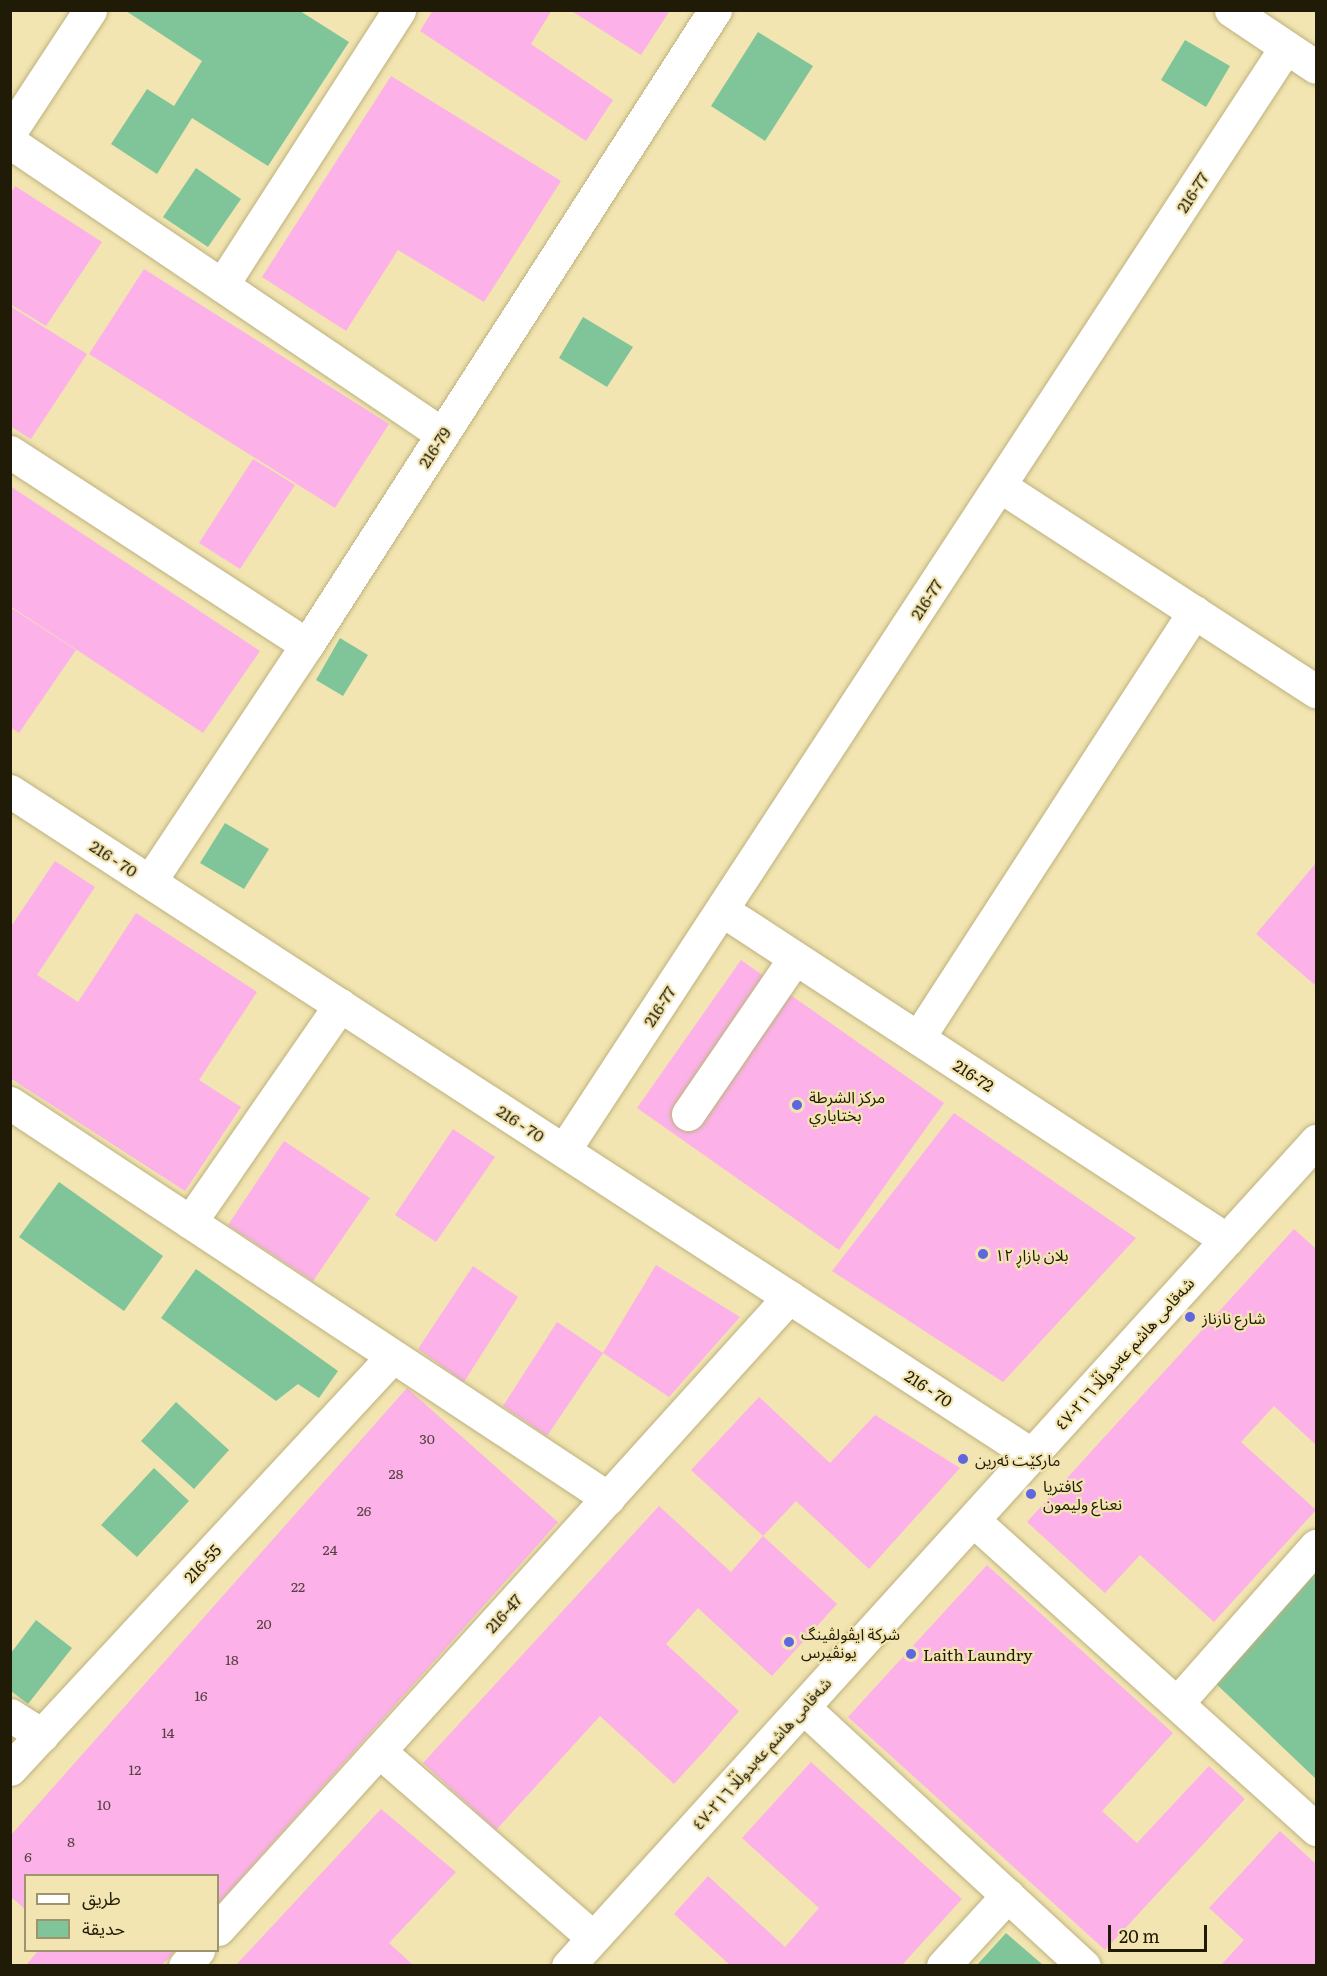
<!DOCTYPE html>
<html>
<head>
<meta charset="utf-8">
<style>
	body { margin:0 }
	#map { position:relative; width:1327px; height:1976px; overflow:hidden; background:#f2e5b1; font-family:Literata,"Noto Sans Arabic",serif }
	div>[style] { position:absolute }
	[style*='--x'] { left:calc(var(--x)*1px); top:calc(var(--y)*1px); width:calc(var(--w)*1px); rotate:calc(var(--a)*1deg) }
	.green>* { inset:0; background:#80c59a }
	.building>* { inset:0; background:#fcb2e9 }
	.roads { filter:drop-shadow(0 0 2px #bdb17e) drop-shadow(0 0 2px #bdb17e) }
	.minor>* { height:33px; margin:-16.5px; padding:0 16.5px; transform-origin:16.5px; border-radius:16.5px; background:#fff }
	.dots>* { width:16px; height:16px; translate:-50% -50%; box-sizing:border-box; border:3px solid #f2e5b1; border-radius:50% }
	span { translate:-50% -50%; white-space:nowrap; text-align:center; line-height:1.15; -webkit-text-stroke:4.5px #f2e5b1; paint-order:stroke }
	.number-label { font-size:14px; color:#574140 }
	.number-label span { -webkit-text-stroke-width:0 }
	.street-label { font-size:16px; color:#201b07 }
	.poi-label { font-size:16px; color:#201b07 }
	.left { translate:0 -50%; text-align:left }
	.frame { position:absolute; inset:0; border:12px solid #201b07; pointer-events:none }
	.legend { position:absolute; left:24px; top:1874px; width:195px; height:78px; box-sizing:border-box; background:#f2e5b1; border:2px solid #9e946d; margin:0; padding:8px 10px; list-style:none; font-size:18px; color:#201b07 }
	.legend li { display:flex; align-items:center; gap:12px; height:30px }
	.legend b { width:30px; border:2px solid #9e946d }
	.scale { position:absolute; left:1108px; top:1925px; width:99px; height:27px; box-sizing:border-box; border:3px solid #201b07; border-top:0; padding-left:8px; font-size:18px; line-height:21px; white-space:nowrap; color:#201b07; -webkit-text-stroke:4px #f2e5b1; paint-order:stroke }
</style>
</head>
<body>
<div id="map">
	<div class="green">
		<i style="clip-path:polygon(126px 11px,300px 11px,349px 42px,268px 166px,192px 118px,157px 174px,111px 144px,147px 89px,174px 106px,202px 61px)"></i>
		<i style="clip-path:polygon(758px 32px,813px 66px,765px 141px,711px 106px)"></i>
		<i style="clip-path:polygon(1185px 40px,1230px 66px,1206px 107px,1161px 80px)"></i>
		<i style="clip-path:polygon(196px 168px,241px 199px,208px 247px,163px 217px)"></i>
		<i style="clip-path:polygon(583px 317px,633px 347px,607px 387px,559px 358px)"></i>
		<i style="clip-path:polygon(340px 638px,368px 655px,343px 696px,316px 680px)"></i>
		<i style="clip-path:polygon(225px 823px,269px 849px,244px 889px,200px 863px)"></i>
		<i style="clip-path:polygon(59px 1182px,163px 1256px,124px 1311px,19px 1237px)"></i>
		<i style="clip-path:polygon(196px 1269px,338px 1371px,319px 1398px,298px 1384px,276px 1401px,161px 1318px)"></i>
		<i style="clip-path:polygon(176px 1402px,229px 1450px,194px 1489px,141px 1441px)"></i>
		<i style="clip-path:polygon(154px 1468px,189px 1501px,137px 1557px,101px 1525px)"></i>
		<i style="clip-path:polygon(1316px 1570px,1316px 1779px,1212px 1680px)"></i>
		<i style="clip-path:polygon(36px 1620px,72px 1648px,28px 1704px,11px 1691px,11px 1653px)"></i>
		<i style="clip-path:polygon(1006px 1933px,1043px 1965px,977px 1965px)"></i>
	</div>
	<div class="building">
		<i style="clip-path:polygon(433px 10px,552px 10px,531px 44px,613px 100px,586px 141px,420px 31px)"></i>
		<i style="clip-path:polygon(570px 10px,666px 10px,669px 12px,641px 55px)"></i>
		<i style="clip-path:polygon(391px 76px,561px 181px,484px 302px,398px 250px,346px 331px,262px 277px)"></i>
		<i style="clip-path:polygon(15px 186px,102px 242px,46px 326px,10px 304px,10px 194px)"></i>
		<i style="clip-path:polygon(144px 269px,389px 424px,335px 508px,89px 354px)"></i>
		<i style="clip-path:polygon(10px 306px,87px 354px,31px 439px,10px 426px)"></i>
		<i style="clip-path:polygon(253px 459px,295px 485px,240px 569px,199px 543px)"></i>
		<i style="clip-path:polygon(10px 486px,260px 651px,203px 733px,10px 606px)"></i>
		<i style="clip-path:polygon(10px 607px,76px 650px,19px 733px,10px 727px)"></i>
		<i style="clip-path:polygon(55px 861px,95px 887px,37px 975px,78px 1002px,136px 913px,257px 992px,199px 1080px,241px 1107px,185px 1191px,10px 1078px,10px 928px)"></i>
		<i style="clip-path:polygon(1316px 863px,1316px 986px,1256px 934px)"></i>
		<i style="clip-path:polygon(741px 960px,944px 1103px,839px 1250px,637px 1108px)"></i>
		<i style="clip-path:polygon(954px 1113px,1136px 1238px,1003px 1382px,832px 1271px)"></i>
		<i style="clip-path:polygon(453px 1129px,495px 1157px,436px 1242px,395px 1215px)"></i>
		<i style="clip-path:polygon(284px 1141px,370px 1198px,313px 1281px,228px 1225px)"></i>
		<i style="clip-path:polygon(1294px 1229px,1316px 1249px,1316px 1445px,1274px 1406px,1241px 1442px,1316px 1510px,1214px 1622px,1140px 1555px,1105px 1593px,1027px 1522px)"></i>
		<i style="clip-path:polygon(656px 1265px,740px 1317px,669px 1397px,603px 1353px,547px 1436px,503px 1406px,557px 1322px,603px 1353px)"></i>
		<i style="clip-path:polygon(473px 1266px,518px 1297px,464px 1382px,418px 1349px)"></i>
		<i style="clip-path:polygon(407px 1388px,558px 1522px,218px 1904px,218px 1875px,26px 1875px,26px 1910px,10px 1896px,10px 1836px)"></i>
		<i style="clip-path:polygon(759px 1397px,830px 1463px,875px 1415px,960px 1468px,869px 1569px,796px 1501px,763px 1536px,691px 1470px)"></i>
		<i style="clip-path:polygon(659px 1506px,731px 1572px,763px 1536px,837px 1604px,772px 1676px,698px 1608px,666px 1644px,739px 1711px,707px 1748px,674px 1784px,600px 1716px,496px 1830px,423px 1763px)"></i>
		<i style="clip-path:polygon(987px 1565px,1173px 1733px,1102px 1811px,1137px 1843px,1209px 1766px,1245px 1799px,1105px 1950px,848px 1717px)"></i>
		<i style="clip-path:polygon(811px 1762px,962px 1899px,902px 1965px,730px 1965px,674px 1914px,708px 1876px,785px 1947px,819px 1908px,742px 1838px)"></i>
		<i style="clip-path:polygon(381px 1809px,456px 1872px,389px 1943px,413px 1965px,236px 1965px)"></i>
		<i style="clip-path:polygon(1280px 1831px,1316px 1864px,1316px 1965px,1221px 1965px,1244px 1940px,1209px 1908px)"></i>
		<i style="clip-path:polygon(39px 1950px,176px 1950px,162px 1965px,26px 1965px)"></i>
	</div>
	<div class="roads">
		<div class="minor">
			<i style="--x:1231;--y:10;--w:102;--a:33.8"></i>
			<i style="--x:10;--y:132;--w:146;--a:-56.7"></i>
			<i style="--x:10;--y:142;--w:521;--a:34.06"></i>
			<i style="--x:222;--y:285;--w:327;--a:-57.2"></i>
			<i style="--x:10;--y:452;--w:354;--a:33"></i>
			<i style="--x:1000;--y:486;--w:377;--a:33"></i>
			<i style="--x:10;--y:791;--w:1219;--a:33.01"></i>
			<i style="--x:150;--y:881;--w:283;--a:-56.4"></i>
			<i style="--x:307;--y:645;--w:755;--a:-57.28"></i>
			<i style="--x:722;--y:910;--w:603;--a:33.16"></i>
			<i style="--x:918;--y:1038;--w:508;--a:-57.06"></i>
			<i style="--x:10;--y:1103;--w:717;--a:33.45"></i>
			<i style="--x:688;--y:1114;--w:189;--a:-55.6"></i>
			<i style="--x:564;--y:1150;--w:1318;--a:-56.79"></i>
			<i style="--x:190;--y:1222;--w:264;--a:-55.3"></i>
			<i style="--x:973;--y:1520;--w:462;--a:42"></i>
			<i style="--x:1177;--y:1703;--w:210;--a:-48.5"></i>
			<i style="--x:803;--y:1707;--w:382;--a:42.7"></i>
			<i style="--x:10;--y:1715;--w:38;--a:32"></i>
			<i style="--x:379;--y:1751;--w:284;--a:41.1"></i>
			<i style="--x:10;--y:1769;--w:563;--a:-47.16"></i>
			<i style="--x:218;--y:1929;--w:852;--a:-47.9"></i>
			<i style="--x:185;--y:1966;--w:21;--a:-51"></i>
			<i style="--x:568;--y:1966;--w:1114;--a:-47.8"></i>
			<i style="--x:943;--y:1966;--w:96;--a:-47.5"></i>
		</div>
	</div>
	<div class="dots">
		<i style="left:797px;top:1105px;background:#5f66de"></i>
		<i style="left:983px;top:1254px;background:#5f66de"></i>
		<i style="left:1190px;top:1317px;background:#5f66de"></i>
		<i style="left:963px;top:1459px;background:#5f66de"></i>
		<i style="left:1031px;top:1494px;background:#5f66de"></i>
		<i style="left:789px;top:1642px;background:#5f66de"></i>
		<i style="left:911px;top:1654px;background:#5f66de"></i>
	</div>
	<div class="number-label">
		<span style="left:427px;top:1438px">30</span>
		<span style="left:396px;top:1473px">28</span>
		<span style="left:364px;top:1510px">26</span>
		<span style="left:330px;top:1549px">24</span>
		<span style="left:298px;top:1586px">22</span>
		<span style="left:264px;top:1623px">20</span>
		<span style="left:232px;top:1659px">18</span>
		<span style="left:201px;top:1695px">16</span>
		<span style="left:168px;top:1732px">14</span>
		<span style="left:135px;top:1769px">12</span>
		<span style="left:104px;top:1804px">10</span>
		<span style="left:71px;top:1841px">8</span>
		<span style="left:28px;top:1856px">6</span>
	</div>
	<div class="street-label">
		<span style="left:1192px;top:192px;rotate:-57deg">216-77</span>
		<span style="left:434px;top:447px;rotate:-57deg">216-79</span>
		<span style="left:926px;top:599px;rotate:-57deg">216-77</span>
		<span style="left:114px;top:858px;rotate:33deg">216 - 70</span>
		<span style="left:659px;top:1006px;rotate:-57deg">216-77</span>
		<span style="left:974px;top:1075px;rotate:33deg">216-72</span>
		<span style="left:521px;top:1123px;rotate:33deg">216 - 70</span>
		<span style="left:1124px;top:1353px;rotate:-48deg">شەقامی هاشم عەبدوڵڵا ٢١٦-٤٧</span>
		<span style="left:929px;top:1388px;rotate:33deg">216 - 70</span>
		<span style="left:202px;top:1563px;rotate:-47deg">216-55</span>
		<span style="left:503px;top:1613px;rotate:-48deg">216-47</span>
		<span style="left:761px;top:1753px;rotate:-48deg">شەقامی هاشم عەبدوڵڵا ٢١٦-٤٧</span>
	</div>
	<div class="poi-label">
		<span class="left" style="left:809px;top:1105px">مركز الشرطة<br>بختاياري</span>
		<span class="left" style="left:995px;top:1254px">بلان بازاڕ ١٢</span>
		<span class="left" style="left:1202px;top:1317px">شارع نازناز</span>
		<span class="left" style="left:975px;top:1459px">مارکێت ئەرین</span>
		<span class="left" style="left:1043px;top:1494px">كافتريا<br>نعناع وليمون</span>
		<span class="left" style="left:801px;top:1642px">شركة ايڤولڤينگ<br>يونڤيرس</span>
		<span class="left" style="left:923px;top:1654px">Laith Laundry</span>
	</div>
	<div class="frame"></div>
	<ul class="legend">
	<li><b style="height:8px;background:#fff"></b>طريق</li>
	<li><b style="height:16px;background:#80c59a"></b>حديقة</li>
	</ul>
	<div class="scale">20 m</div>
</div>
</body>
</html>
